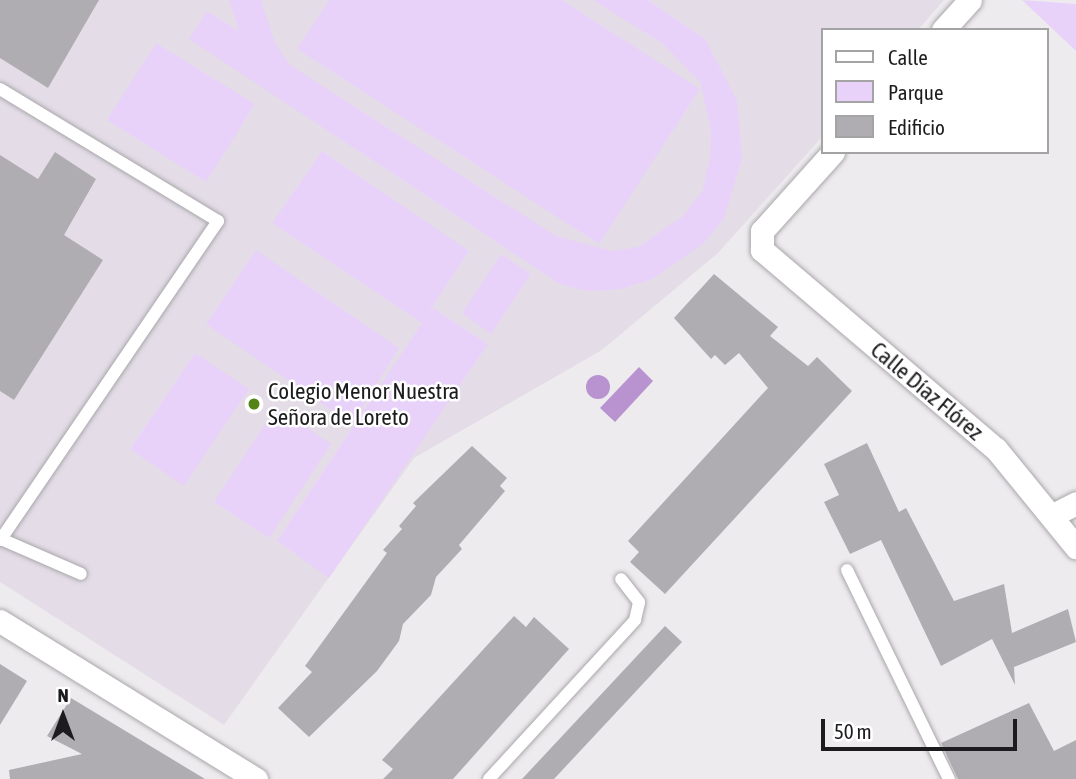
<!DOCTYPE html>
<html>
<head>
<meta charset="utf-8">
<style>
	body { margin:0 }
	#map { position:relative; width:1076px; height:779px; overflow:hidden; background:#eeebef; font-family:"Asap Condensed",sans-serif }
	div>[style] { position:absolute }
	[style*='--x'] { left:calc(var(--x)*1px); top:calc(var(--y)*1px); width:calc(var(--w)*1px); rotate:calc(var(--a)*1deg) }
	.built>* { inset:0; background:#e4dde8 }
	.green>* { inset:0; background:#e9d2fa }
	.water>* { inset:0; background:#b893d0 }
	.round { border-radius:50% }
	.building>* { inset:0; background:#afadb1 }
	.roads { filter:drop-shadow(0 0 2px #aaa7ab) drop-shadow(0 0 2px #aaa7ab) }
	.lane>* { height:12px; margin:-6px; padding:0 6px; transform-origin:6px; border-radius:6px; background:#fff }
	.street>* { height:23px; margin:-11.5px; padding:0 11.5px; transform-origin:11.5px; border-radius:11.5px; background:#fff }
	.dots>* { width:19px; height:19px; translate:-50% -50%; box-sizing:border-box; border:4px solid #fff; border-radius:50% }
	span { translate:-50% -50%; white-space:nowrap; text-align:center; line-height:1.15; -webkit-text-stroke:5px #fff; paint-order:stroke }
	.poi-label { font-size:23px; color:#1c1b1d }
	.left { translate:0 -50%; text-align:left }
	.street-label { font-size:23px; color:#1c1b1d }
	.legend { position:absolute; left:821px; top:28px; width:228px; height:126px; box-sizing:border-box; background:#fff; border:2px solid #a4a4a5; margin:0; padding:9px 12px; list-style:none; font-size:21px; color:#1c1b1d }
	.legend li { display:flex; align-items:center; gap:14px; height:35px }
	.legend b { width:35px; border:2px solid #a4a4a5 }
	.north { position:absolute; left:28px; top:681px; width:70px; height:70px; -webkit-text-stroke:5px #fff; paint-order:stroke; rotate:0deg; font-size:19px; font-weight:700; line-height:28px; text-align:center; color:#1c1b1d }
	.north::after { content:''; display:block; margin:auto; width:24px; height:32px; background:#1c1b1d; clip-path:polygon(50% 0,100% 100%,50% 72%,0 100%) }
	.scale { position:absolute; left:821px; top:719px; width:196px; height:32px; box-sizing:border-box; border:4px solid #1c1b1d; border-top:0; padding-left:9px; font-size:21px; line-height:24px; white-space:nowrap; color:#1c1b1d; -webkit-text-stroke:5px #fff; paint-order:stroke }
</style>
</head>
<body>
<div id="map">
	<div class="built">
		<i style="clip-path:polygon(0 0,944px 0,918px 30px,822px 30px,822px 137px,718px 253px,602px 350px,414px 458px,224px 725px,0 582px)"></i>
	</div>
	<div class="green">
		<i style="clip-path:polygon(229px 0,261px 0,276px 45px,290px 65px,556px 236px,612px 251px,638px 247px,682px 217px,702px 192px,710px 158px,711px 129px,700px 82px,663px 44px,593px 0,648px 0,705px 39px,737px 100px,742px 158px,724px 219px,704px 243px,652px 279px,621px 289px,587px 291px,560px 284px,189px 39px,207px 11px,239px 31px)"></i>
		<i style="clip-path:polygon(329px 0,562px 0,700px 89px,599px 244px,297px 49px)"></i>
		<i style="clip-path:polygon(1022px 0,1076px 4px,1076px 51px)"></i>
		<i style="clip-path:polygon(156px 43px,255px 104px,206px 182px,107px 120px)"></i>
		<i style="clip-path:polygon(322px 151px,469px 251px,425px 318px,433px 308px,488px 344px,329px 578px,277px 541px,422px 323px,272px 223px)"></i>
		<i style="clip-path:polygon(256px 250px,399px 348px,352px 424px,206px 324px)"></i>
		<i style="clip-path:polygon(501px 254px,531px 274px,491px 334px,462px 313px)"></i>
		<i style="clip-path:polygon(195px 353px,249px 389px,184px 486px,130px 449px)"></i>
		<i style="clip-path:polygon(276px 407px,331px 444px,269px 538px,214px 502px)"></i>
	</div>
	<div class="water">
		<i style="clip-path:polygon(639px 367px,653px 381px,615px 422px,600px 408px)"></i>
		<i class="round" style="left:586px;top:375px;width:24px;height:24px"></i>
	</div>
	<div class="building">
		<i style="clip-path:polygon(0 0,99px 0,48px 88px,0 58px)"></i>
		<i style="clip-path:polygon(55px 152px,96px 179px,64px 235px,103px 260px,14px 400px,0 391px,0 155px,38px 179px)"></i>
		<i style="clip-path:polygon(714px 274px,778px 327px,770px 336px,808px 366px,817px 357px,852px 391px,665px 594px,630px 562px,639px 552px,628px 541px,768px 388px,739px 353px,725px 365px,715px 355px,711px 359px,674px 318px)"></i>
		<i style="clip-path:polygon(867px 443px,899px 512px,906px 508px,954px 601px,1004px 584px,1012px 633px,1068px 609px,1076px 642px,1014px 667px,1015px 685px,992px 639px,941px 666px,881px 540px,850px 554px,824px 502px,839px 495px,824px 464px)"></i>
		<i style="clip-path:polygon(472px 446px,507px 478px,500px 486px,505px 491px,459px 545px,462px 549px,436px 577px,431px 595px,403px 624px,399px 641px,377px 671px,309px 737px,278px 708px,312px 672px,305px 666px,387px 553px,383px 550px,402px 529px,399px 526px,416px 506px,413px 503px)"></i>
		<i style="clip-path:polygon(514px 616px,526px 627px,534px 617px,569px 649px,453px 779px,383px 779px,393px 769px,382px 760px)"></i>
		<i style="clip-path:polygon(665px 626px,682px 642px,554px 779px,522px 779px)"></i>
		<i style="clip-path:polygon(0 664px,27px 681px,0 725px)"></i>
		<i style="clip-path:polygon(71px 698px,205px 779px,10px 779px,9px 770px,82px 754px,47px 736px)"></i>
		<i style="clip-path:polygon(1029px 703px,1054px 751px,1076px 740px,1076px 779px,958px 779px,941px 743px)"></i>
	</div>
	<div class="roads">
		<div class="lane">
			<i style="--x:0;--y:89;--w:255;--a:31.2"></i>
			<i style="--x:218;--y:221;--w:386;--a:124.3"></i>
			<i style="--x:1;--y:539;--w:87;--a:23.6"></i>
			<i style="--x:847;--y:570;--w:233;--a:64"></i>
			<i style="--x:489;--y:779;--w:216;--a:-47.4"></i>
			<i style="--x:635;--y:620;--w:18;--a:-77"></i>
			<i style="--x:639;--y:602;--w:29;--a:-128"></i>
		</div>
		<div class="street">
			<i style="--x:943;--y:30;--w:40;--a:-48"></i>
			<i style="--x:833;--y:152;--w:106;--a:131.9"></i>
			<i style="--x:762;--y:231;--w:19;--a:90"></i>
			<i style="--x:762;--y:250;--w:307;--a:40.4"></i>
			<i style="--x:996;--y:449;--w:127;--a:50.8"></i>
			<i style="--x:1051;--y:516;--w:28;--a:-27"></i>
			<i style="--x:0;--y:621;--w:301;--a:31.7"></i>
		</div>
	</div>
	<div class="dots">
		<i style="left:254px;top:404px;background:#538415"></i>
	</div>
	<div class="poi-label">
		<span class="left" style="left:268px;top:404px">Colegio Menor Nuestra<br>Señora de Loreto</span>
	</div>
	<div class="street-label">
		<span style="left:927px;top:391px;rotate:40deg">Calle Díaz Flórez</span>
	</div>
	<ul class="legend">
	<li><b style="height:9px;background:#fff"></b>Calle</li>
	<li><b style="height:19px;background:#e9d2fa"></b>Parque</li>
	<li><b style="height:19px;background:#afadb1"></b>Edificio</li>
	</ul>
	<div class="north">N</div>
	<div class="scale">50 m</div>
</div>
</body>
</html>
